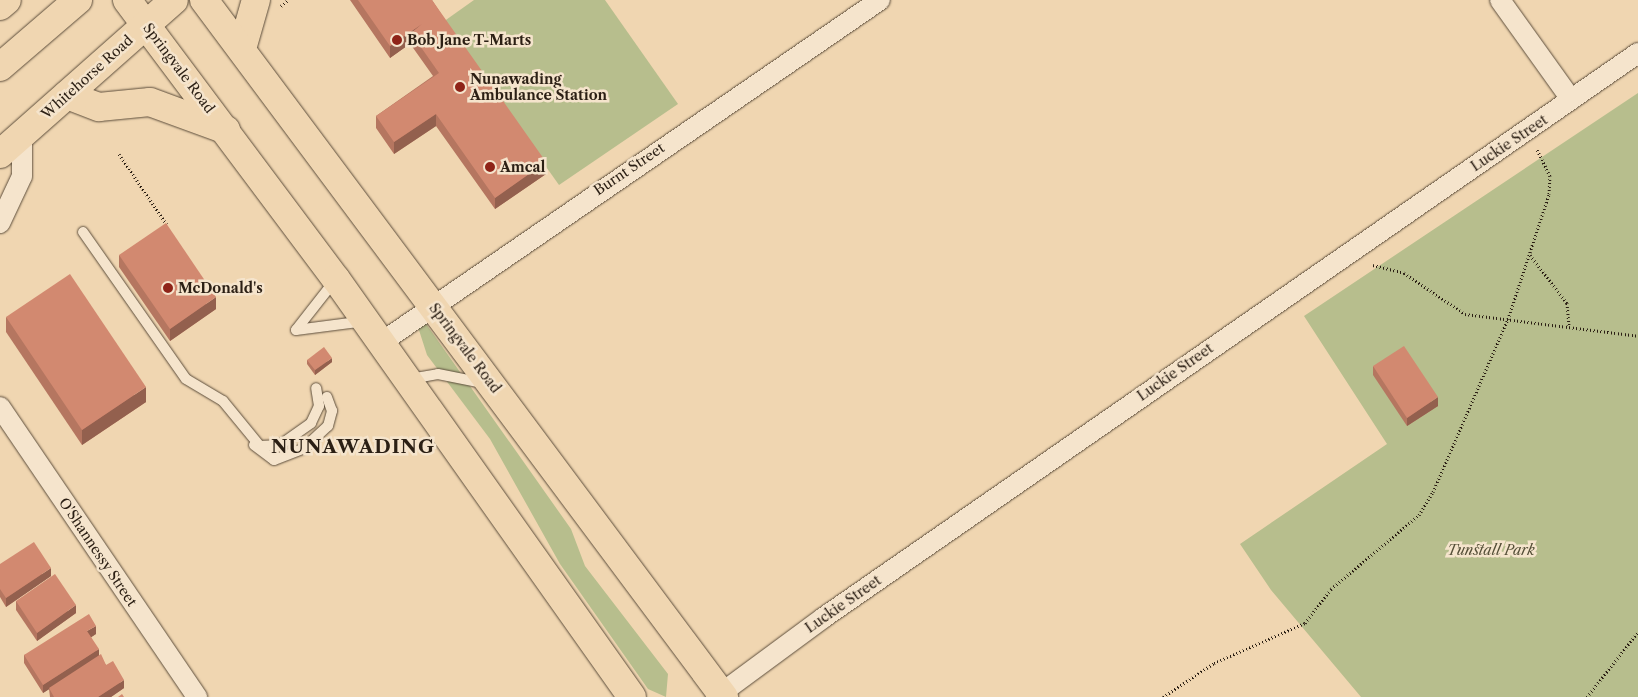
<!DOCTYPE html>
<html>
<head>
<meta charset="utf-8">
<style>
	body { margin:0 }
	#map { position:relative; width:1638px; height:697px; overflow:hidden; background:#f0d6b1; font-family:"Libre Caslon Text",serif }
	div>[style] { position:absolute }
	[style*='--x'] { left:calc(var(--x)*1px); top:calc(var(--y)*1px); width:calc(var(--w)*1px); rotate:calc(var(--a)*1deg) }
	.green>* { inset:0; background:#b7be8d }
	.path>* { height:3px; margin-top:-1.5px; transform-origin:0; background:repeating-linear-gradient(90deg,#2b1f14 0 1px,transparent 0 3.5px) }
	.roads { filter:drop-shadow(0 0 1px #5c4d3b) drop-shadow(0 0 1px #5c4d3b) }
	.lane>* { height:10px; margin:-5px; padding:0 5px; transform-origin:5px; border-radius:5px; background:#f5e4cc }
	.street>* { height:20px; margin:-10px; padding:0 10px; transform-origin:10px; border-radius:10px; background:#f5e4cc }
	.primary>* { height:28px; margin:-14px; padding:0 14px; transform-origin:14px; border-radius:14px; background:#f0d6b1 }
	.highway>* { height:28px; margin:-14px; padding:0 14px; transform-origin:14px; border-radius:14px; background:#f0d6b1 }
	.wall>* { inset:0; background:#b57660 }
	.shaded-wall>* { inset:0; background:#93604e }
	.building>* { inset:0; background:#d28970 }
	.dots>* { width:14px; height:14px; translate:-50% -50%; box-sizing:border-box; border:2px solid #f5e4cc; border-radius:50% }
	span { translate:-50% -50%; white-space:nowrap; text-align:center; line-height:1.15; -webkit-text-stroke:5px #f5e4cc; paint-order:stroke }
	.poi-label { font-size:14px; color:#2b1f14; font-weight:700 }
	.left { translate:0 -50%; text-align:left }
	.street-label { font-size:14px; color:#2b1f14 }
	.park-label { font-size:14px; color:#554f38; font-style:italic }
	.district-label { font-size:19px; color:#2b1f14; font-weight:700; letter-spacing:1px }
</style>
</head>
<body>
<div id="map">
	<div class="green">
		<i style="clip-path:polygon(474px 0,605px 0,678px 104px,559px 185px,443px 22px)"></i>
		<i style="clip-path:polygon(1638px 93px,1638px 697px,1361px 697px,1271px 590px,1240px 544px,1387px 444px,1304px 316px)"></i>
		<i style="clip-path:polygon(424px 321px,571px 529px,585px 566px,668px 674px,666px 697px,648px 689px,560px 564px,490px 439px,427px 355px,418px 327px)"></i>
	</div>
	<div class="path">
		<i style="--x:281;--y:6;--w:9;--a:-41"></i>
		<i style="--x:119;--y:154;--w:86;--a:55.9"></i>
		<i style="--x:1530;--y:255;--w:61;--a:52.4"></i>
		<i style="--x:1567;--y:303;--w:24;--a:85"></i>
		<i style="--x:1373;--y:265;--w:32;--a:14"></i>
		<i style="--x:1404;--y:273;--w:73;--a:33.9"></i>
		<i style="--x:1465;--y:314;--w:174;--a:7.2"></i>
		<i style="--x:1163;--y:697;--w:61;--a:-33.7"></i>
		<i style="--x:1214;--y:663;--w:99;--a:-23.7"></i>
		<i style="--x:1305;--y:623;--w:43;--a:-52.6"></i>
		<i style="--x:1331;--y:589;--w:115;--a:-40.1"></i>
		<i style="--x:1419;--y:515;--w:27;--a:-59"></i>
		<i style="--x:1433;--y:492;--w:189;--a:-66.6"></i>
		<i style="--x:1508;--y:319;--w:132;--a:-71.8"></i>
		<i style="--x:1549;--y:194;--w:18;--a:-87"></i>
		<i style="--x:1550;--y:176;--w:30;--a:-116"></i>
		<i style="--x:1587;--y:697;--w:83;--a:-51.9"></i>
	</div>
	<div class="roads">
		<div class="lane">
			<i style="--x:83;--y:232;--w:179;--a:55"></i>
			<i style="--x:186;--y:379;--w:43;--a:30.7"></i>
			<i style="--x:223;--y:401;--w:58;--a:50.6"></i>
			<i style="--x:260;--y:446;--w:20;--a:-3"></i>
			<i style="--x:280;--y:445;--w:38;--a:-35"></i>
			<i style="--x:311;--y:423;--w:19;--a:-65"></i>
			<i style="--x:319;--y:406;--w:18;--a:-99"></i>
			<i style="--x:296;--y:330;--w:70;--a:-7.4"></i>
			<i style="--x:296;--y:330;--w:65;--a:-51.9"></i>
			<i style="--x:410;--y:379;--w:28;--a:-10"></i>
			<i style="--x:438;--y:374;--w:46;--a:11.3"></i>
			<i style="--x:254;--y:445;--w:25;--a:37"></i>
			<i style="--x:274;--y:460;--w:31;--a:-21"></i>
			<i style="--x:303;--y:449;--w:34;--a:-43"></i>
			<i style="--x:328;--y:426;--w:16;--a:-75"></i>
			<i style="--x:332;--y:411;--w:15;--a:-110"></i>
		</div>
		<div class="street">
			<i style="--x:1500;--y:0;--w:122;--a:54.4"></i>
			<i style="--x:0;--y:223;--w:52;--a:-64.9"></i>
			<i style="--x:22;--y:176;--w:42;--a:-90"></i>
			<i style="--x:382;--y:342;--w:604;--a:-34.48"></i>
			<i style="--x:0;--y:407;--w:351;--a:55.8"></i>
			<i style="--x:716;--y:697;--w:133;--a:-36.4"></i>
			<i style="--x:823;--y:618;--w:992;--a:-34.73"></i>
		</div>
		<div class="primary">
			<i style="--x:242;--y:49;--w:51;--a:-74.1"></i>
		</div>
		<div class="highway">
			<i style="--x:127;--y:0;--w:349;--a:53.2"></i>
			<i style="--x:336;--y:279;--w:512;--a:54.7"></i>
			<i style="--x:204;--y:0;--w:870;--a:53.28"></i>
			<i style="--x:0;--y:6;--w:9;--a:-41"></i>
			<i style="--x:0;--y:67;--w:103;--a:-40.7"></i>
			<i style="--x:67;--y:95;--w:34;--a:21"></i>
			<i style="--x:99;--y:107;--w:51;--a:-5.6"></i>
			<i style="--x:150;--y:102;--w:81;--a:20.2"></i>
			<i style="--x:0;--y:154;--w:232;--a:-41.5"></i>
		</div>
	</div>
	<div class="wall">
		<i style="clip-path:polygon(350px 0,432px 0,546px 174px,495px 209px,436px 126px,394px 154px,376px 128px,376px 116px,433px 76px,411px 45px,411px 43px,390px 58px)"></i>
		<i style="clip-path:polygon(119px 255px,216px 309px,170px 341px,119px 267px)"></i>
		<i style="clip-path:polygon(6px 317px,146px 402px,82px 445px,6px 332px)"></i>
		<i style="clip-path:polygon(307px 360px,332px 362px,315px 375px,307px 364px)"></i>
		<i style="clip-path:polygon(1373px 366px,1438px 406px,1407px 426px,1373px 375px)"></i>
		<i style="clip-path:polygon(0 564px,51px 576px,6px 607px,0 597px)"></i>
		<i style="clip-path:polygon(16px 601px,76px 613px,37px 641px,16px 610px)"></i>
		<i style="clip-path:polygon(96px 634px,91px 637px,99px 656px,124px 688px,111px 697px,50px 697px,49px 689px,43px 693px,24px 663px,24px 655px)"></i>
	</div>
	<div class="shaded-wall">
		<i style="clip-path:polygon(422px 24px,411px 33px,411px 43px,390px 58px,390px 46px)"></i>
		<i style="clip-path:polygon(436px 114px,436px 126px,394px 154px,394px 142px)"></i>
		<i style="clip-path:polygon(546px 162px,546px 174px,495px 209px,495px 198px)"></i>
		<i style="clip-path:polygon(216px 297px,216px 309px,170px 341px,170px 329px)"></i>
		<i style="clip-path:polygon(332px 358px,332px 362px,315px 375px,315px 370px)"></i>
		<i style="clip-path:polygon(146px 387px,146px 402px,82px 445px,82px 430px)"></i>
		<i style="clip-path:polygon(1438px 397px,1438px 406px,1407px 426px,1407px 418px)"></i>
		<i style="clip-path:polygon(51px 568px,51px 576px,6px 607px,6px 598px)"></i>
		<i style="clip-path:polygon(76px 605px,76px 613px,37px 641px,37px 633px)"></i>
		<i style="clip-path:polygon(96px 626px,96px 634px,87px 640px,87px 631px)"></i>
		<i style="clip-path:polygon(99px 649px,99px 658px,43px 693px,43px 685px)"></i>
		<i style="clip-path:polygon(124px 680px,124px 688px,111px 697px,98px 697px)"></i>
	</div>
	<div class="building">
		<i style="clip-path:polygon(358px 0,432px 0,546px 162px,495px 198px,436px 114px,394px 142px,376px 116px,439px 73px,411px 33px,422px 24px,390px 46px)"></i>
		<i style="clip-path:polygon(166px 223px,216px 297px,170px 329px,119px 255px)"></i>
		<i style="clip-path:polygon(70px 274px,146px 387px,82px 430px,6px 317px)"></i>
		<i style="clip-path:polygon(1404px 346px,1438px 397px,1407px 418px,1373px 366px)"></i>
		<i style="clip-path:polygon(324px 347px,332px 358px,315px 370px,307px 360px)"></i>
		<i style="clip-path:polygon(34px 542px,51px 568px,6px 598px,0 589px,0 564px)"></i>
		<i style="clip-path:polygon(55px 574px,76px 605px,37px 633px,16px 601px)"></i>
		<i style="clip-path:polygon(89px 614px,96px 626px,87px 631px,99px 649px,43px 685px,24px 655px)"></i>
		<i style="clip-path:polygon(101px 654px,106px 665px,113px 661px,124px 680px,98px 697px,54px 697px,49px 688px)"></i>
		<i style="clip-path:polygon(122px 694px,124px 697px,118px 697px)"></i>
	</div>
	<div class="dots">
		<i style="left:397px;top:40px;background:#8f2418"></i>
		<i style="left:460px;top:87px;background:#8f2418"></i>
		<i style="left:490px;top:167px;background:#8f2418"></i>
		<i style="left:168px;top:288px;background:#8f2418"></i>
	</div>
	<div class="poi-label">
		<span class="left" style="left:407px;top:40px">Bob Jane T-Marts</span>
		<span class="left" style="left:470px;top:87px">Nunawading<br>Ambulance Station</span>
		<span class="left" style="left:500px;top:167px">Amcal</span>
		<span class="left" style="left:178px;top:288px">McDonald's</span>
	</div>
	<div class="street-label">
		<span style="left:179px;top:68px;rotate:53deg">Springvale Road</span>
		<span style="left:87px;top:77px;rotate:-42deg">Whitehorse Road</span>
		<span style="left:1509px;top:143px;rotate:-34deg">Luckie Street</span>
		<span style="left:629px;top:169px;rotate:-34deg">Burnt Street</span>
		<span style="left:465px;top:348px;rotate:53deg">Springvale Road</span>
		<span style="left:1175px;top:372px;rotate:-35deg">Luckie Street</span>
		<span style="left:98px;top:552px;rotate:56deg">O'Shannessy Street</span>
		<span style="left:843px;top:604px;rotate:-35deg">Luckie Street</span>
	</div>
	<div class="park-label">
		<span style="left:1491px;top:550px">Tunstall Park</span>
	</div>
	<div class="district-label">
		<span style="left:353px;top:447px">NUNAWADING</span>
	</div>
</div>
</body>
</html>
